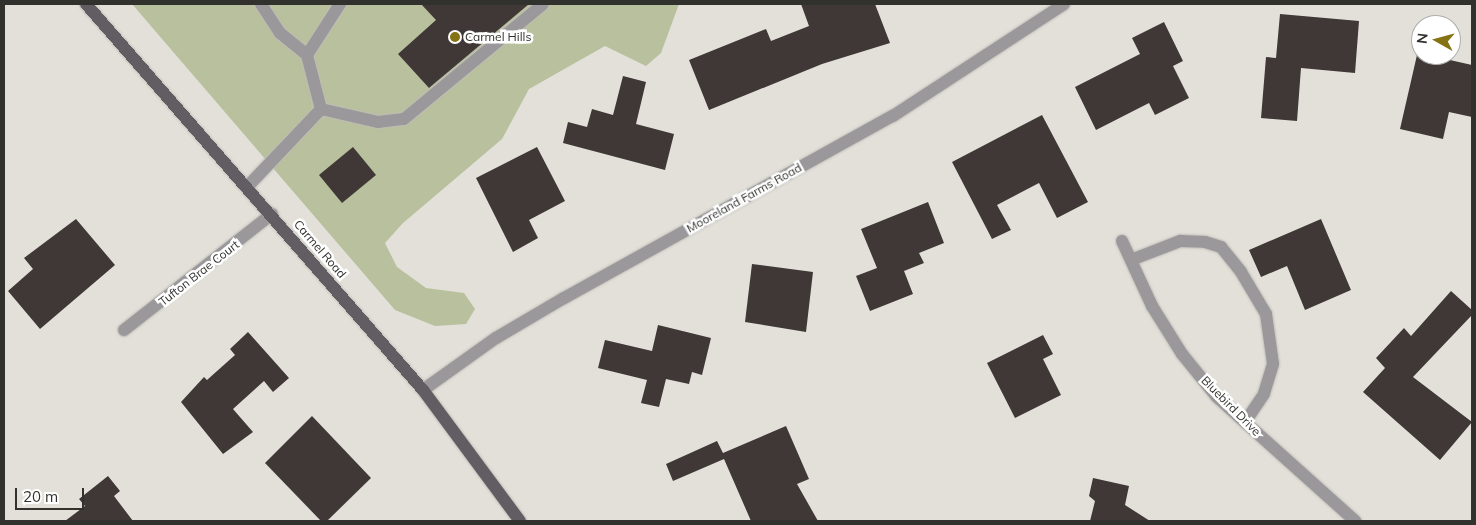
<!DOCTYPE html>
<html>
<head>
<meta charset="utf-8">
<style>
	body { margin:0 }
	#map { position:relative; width:1476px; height:525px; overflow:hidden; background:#e2e0d9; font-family:Mulish,sans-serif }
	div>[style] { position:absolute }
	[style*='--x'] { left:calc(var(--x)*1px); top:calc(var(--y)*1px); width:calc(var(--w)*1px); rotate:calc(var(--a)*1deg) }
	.green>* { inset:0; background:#b9c09d }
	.building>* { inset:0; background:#3f3836 }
	.roads { filter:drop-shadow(0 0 1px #bfbdb7) drop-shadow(0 0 1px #bfbdb7) }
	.minor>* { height:12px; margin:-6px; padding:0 6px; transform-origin:6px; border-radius:6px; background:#9b989b }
	.major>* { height:12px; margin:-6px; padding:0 6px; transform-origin:6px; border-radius:6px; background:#615d62 }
	.dots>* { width:14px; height:14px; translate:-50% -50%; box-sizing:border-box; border:2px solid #fff; border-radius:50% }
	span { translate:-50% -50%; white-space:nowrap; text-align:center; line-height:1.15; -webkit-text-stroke:5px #fff; paint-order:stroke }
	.poi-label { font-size:12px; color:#31312e }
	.left { translate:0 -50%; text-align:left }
	.street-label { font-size:12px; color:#31312e }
	.frame { position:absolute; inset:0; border:5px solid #31312e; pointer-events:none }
	.north { position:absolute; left:1411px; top:15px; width:50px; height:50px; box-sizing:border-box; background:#fff; border:1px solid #adadab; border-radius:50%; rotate:277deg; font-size:14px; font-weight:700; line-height:20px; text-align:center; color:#31312e }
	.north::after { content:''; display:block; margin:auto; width:18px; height:22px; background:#847213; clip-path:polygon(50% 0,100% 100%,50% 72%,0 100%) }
	.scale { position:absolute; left:15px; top:488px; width:69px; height:22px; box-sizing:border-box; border:2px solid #31312e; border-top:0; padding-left:6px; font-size:15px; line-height:18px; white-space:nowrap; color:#31312e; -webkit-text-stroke:4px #fff; paint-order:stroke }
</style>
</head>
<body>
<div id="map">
	<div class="green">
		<i style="clip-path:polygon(132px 4px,679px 4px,661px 53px,646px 66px,605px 46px,529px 89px,502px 139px,403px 223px,385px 243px,397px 267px,426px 288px,464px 293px,475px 309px,466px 324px,435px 326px,395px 310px)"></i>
	</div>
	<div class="building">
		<i style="clip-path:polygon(421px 4px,529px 4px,429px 88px,398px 54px,436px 20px)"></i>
		<i style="clip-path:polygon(801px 4px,875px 4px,890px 43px,822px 64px,709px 110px,689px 60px,766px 29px,771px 41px,809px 26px)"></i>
		<i style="clip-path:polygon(1280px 14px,1359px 21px,1355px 73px,1301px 68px,1297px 121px,1261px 118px,1266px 57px,1276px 58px)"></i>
		<i style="clip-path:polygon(1164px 22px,1183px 61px,1173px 66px,1189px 98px,1155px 115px,1149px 103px,1096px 130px,1075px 87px,1140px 54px,1132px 38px)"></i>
		<i style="clip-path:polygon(1417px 55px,1442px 55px,1441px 58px,1472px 65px,1472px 117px,1449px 112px,1443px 139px,1400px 129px)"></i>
		<i style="clip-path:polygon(623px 76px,646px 82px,636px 124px,674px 134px,665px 170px,563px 143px,568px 122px,587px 127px,592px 109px,613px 115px)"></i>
		<i style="clip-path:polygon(1042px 115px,1088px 202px,1057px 218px,1039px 183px,997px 205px,1011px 230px,992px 239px,952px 162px)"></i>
		<i style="clip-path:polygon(353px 147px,376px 175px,342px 203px,319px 175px)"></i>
		<i style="clip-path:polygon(537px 147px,565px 201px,529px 220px,538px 238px,513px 252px,476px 178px)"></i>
		<i style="clip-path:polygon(928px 202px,944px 243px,919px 253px,924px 263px,904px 271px,913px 294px,870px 311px,856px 276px,877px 268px,861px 229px)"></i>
		<i style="clip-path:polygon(76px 219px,115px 265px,40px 329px,8px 291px,33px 269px,24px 258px)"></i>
		<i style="clip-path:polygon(1321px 219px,1351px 290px,1305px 310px,1287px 266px,1261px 277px,1249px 250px)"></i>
		<i style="clip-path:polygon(752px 264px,813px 272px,806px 332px,745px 322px)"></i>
		<i style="clip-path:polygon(1451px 291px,1472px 310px,1472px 315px,1413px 377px,1472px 422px,1440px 460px,1363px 392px,1385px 368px,1376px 358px,1404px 328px,1411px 336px)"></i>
		<i style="clip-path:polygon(658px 325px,711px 338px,702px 375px,692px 372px,689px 384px,666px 379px,659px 407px,641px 403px,647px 380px,598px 368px,605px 340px,652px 351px)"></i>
		<i style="clip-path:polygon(248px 332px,289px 378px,273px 392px,264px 381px,233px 409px,253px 432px,223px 454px,181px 402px,204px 377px,207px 380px,235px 355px,230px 349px)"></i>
		<i style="clip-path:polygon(1043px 335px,1053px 354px,1043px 359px,1061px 395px,1015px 418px,987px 363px)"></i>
		<i style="clip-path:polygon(312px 416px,371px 478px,327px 521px,321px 521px,265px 463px)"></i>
		<i style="clip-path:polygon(786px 426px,809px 479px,797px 484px,818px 521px,751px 521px,724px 459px,673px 481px,666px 464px,717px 441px,723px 453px)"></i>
		<i style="clip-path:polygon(108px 476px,120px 491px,114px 496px,133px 521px,65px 521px,85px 506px,79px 499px)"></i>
		<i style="clip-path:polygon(1093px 478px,1129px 486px,1125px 505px,1150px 521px,1090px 521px,1095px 501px,1089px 496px)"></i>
	</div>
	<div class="roads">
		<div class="minor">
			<i style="--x:261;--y:4;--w:35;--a:57"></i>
			<i style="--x:280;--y:33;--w:35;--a:39"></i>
			<i style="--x:307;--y:55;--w:56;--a:75.5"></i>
			<i style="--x:307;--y:55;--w:61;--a:-57.1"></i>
			<i style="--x:248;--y:186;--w:106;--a:-46.5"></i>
			<i style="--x:321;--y:109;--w:58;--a:12.8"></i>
			<i style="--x:378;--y:122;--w:26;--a:-7"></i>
			<i style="--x:404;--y:119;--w:180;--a:-39.6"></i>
			<i style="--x:1122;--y:241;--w:72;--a:65.2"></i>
			<i style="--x:1152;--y:306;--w:57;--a:58"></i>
			<i style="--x:1182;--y:354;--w:55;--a:50.9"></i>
			<i style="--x:1217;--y:397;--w:186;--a:41.9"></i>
			<i style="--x:1131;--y:260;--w:53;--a:-21.2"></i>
			<i style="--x:1180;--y:241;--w:25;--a:2"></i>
			<i style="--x:1205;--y:242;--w:17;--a:17"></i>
			<i style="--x:1221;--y:247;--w:32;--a:51"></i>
			<i style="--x:1241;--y:272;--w:49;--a:59.2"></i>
			<i style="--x:1266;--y:314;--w:50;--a:82"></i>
			<i style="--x:1273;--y:364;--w:31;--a:107"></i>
			<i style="--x:1264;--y:394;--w:34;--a:124"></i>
			<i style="--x:124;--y:330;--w:188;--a:-38.1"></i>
			<i style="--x:423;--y:390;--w:90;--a:-35.5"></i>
			<i style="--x:496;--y:338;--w:79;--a:-30.5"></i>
			<i style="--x:564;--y:298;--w:376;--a:-29"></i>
			<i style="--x:893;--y:116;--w:204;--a:-33.2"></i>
		</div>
		<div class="major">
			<i style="--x:86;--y:4;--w:512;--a:48.88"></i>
			<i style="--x:423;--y:390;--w:163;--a:53.5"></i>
		</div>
	</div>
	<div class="dots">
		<i style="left:455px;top:37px;background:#847213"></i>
	</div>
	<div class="poi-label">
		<span class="left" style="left:465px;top:37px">Carmel Hills</span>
	</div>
	<div class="street-label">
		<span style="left:744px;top:198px;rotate:-29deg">Mooreland Farms Road</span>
		<span style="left:320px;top:249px;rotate:49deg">Carmel Road</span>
		<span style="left:199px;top:273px;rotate:-38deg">Tufton Brae Court</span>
		<span style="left:1231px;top:406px;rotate:45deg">Bluebird Drive</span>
	</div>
	<div class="frame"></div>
	<div class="north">N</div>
	<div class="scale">20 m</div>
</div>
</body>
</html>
